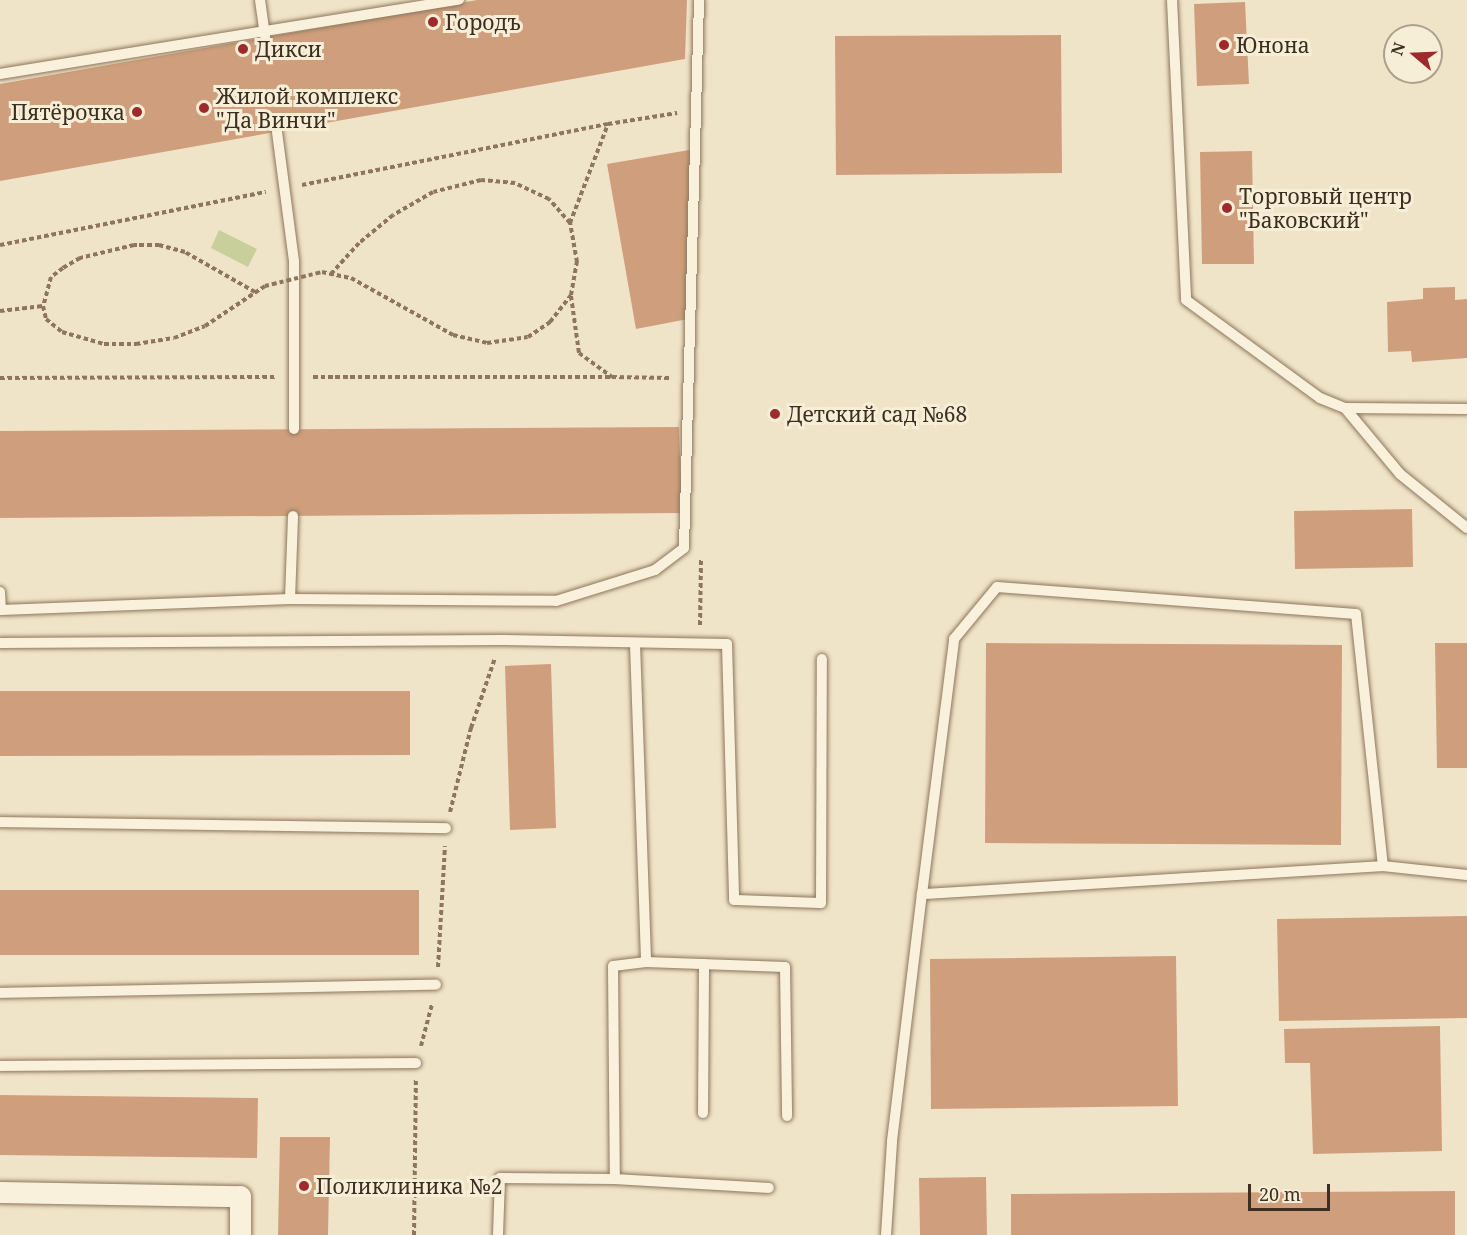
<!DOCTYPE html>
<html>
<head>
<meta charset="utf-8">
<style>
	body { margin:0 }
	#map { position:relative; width:1467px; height:1235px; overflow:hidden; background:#f0e4c8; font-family:"Noto Serif",serif }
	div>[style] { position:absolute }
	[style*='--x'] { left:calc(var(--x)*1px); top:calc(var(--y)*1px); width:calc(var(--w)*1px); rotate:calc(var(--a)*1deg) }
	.green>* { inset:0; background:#c9cf9b }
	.building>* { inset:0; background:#cf9f7d }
	.path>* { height:4px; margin-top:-2px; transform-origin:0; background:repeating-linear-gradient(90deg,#8d765c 0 4.5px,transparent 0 7.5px) }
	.roads { filter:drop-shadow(0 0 2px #8d765c) drop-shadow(0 0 2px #8d765c) }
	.service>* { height:10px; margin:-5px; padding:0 5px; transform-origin:5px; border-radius:5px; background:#faf1dc }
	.minor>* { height:21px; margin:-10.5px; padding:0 10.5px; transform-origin:10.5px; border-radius:10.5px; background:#faf1dc }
	.path-bridge>* { height:4px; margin-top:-2px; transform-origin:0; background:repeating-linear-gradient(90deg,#8d765c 0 4.5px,transparent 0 7.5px) }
	.dots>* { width:16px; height:16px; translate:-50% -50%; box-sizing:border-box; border:3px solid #f7eed8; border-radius:50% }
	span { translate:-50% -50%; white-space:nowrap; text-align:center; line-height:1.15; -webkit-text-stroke:6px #f7eed8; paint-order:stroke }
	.poi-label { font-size:21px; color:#3d2e20 }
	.left { translate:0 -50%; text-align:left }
	.right { translate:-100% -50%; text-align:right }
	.north { position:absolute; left:1383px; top:24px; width:60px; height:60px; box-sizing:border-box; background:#f7eed8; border:2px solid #ada18e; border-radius:50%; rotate:289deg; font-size:16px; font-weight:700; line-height:24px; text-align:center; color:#3d2e20 }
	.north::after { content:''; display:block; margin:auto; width:21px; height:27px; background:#9e2a2b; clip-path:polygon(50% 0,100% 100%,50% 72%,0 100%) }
	.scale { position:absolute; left:1248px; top:1184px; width:82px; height:27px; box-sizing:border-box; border:3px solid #3d2e20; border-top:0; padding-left:8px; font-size:18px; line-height:21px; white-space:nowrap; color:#3d2e20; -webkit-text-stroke:4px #f7eed8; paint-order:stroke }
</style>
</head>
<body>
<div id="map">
	<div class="green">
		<i style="clip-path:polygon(219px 230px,257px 249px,248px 267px,211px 248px)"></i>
	</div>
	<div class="building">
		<i style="clip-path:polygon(477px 0,687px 0,685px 59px,0 181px,0 84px)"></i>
		<i style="clip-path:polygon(1245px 2px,1249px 84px,1197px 86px,1194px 4px)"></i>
		<i style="clip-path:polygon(1061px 35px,1062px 173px,836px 175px,835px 36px)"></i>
		<i style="clip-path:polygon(695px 149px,688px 319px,636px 329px,607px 164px)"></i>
		<i style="clip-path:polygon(1252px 151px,1254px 264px,1202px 264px,1200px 152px)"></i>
		<i style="clip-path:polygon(1455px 287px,1455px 300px,1467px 299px,1467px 358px,1412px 362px,1411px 351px,1388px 352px,1387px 302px,1423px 299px,1423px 288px)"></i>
		<i style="clip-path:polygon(679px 427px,682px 513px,0 518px,0 431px)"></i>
		<i style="clip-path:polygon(1412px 509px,1413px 567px,1295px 569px,1294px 511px)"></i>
		<i style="clip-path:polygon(986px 643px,1342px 645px,1341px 845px,985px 843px)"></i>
		<i style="clip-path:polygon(1435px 643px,1467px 643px,1467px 768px,1437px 768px)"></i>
		<i style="clip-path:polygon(551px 664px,556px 828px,510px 830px,505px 666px)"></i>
		<i style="clip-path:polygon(0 691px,410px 691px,410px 755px,0 756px)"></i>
		<i style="clip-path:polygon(0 890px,419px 890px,419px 955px,0 955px)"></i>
		<i style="clip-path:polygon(1467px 916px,1467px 1018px,1279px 1021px,1277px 919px)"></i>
		<i style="clip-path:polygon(1176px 956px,1178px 1106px,931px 1109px,930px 959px)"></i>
		<i style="clip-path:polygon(1440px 1026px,1442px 1151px,1313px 1154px,1310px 1063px,1285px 1063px,1284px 1029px)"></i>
		<i style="clip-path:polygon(0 1095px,258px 1098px,257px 1158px,0 1155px)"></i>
		<i style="clip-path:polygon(280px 1137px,330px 1137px,328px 1235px,278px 1235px)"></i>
		<i style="clip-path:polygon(986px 1177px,987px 1235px,920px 1235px,919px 1178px)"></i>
		<i style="clip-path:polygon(1455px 1191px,1455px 1235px,1011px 1235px,1011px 1194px)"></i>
	</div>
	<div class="path">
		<i style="--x:302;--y:185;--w:312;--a:-11.3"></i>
		<i style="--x:570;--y:223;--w:106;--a:-69"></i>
		<i style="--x:608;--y:124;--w:70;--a:-9.1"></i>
		<i style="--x:0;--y:245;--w:271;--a:-11.3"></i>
		<i style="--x:322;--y:272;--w:30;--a:12"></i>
		<i style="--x:351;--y:278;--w:117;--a:29.2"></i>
		<i style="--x:453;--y:335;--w:35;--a:13"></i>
		<i style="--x:487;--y:343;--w:41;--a:-8.3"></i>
		<i style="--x:528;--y:337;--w:27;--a:-34"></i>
		<i style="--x:550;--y:322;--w:34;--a:-52"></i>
		<i style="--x:571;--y:295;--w:34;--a:-80"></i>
		<i style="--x:577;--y:262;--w:40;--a:-100"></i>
		<i style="--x:570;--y:223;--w:32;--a:-131"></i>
		<i style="--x:549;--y:199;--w:38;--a:-155"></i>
		<i style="--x:515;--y:183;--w:34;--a:-175"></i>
		<i style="--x:481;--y:180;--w:49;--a:166"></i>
		<i style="--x:433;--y:192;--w:46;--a:150.1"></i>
		<i style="--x:393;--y:215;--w:44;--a:140.5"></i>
		<i style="--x:359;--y:243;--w:42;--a:132.1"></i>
		<i style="--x:255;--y:292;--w:81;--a:-150.3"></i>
		<i style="--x:185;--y:252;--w:27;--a:-165"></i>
		<i style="--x:159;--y:245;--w:25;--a:180"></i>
		<i style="--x:134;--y:245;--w:56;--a:166.5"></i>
		<i style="--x:80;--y:258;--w:20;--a:150"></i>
		<i style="--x:63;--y:268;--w:15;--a:143"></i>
		<i style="--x:51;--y:277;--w:30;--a:105"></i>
		<i style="--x:43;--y:306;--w:13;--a:77"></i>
		<i style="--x:46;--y:319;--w:21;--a:39"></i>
		<i style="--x:62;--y:332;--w:44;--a:15.9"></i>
		<i style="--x:104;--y:344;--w:32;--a:0"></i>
		<i style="--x:136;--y:344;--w:38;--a:-9"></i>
		<i style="--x:174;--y:338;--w:33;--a:-21"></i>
		<i style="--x:205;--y:326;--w:72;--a:-33.7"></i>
		<i style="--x:571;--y:296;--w:58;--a:82"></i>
		<i style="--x:579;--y:353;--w:41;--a:36"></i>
		<i style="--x:612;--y:377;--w:59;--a:1"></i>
		<i style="--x:0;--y:311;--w:43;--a:-6.6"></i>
		<i style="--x:313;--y:377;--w:299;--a:0"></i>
		<i style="--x:0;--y:378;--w:275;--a:-0.2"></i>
		<i style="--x:700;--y:625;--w:67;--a:-89.1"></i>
		<i style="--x:450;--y:812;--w:87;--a:-76"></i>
		<i style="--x:471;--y:728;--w:74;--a:-71.1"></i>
		<i style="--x:438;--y:967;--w:121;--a:-86.7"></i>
		<i style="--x:421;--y:1046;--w:43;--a:-75.3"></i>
		<i style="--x:414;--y:1235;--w:155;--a:-89.3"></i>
	</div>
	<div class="roads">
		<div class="service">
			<i style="--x:260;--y:0;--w:37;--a:82"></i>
			<i style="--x:1172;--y:0;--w:300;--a:87.3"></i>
			<i style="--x:1186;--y:300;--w:166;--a:36.2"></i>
			<i style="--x:1320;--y:398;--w:27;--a:22"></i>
			<i style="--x:1345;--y:408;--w:122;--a:0.5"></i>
			<i style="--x:0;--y:74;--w:465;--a:-9.2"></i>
			<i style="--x:277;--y:132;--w:130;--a:82.5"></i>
			<i style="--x:294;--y:261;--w:168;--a:90"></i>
			<i style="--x:1345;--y:408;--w:86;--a:50.2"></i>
			<i style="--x:1400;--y:474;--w:86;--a:38.9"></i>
			<i style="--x:0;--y:592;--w:18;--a:87"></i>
			<i style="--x:1;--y:610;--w:289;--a:-2.2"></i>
			<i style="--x:290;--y:599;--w:266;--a:0.4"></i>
			<i style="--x:556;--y:601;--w:104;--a:-17.4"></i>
			<i style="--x:655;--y:570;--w:36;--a:-37"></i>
			<i style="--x:684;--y:548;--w:548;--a:-88.43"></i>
			<i style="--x:290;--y:599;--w:83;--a:-87.9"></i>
			<i style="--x:0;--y:643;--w:503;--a:-0.34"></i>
			<i style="--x:503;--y:640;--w:224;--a:1"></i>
			<i style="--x:727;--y:644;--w:256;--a:88.4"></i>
			<i style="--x:734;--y:900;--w:87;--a:2"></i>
			<i style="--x:821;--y:903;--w:244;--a:-89.8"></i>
			<i style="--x:635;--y:644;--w:318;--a:88"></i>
			<i style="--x:646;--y:962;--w:139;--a:2.1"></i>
			<i style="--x:785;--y:967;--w:149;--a:89.2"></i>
			<i style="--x:0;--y:822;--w:446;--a:0.8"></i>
			<i style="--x:1383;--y:866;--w:84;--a:6.1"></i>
			<i style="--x:646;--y:962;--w:33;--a:173"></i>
			<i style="--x:613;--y:966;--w:213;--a:89.5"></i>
			<i style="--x:615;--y:1179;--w:154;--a:3.3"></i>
			<i style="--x:0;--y:993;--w:436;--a:-1.1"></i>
			<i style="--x:0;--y:1066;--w:416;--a:-0.4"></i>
			<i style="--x:703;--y:1113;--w:149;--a:-89.6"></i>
			<i style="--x:498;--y:1235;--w:57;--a:-88"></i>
			<i style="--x:500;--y:1178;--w:115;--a:0.5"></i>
			<i style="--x:886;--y:1235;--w:94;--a:-86.3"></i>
			<i style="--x:892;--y:1141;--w:249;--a:-83.1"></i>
			<i style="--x:922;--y:894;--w:257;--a:-82.8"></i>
			<i style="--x:954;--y:639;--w:67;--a:-50.4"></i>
			<i style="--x:997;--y:587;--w:360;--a:4.3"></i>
			<i style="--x:1356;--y:614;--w:253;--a:83.9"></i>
			<i style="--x:1383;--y:866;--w:462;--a:176.5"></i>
		</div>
		<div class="minor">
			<i style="--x:0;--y:1192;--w:240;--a:1"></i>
			<i style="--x:240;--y:1196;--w:39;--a:90"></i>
		</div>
	</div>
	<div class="path-bridge">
		<i style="--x:265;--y:286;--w:59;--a:-13.8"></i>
	</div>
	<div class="dots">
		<i style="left:433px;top:22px;background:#9e2a2b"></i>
		<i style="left:1224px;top:45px;background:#9e2a2b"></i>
		<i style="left:243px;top:49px;background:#9e2a2b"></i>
		<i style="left:204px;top:108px;background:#9e2a2b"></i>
		<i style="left:137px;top:112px;background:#9e2a2b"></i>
		<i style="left:1227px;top:208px;background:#9e2a2b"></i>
		<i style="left:775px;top:414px;background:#9e2a2b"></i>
		<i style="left:304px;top:1186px;background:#9e2a2b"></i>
	</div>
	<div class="poi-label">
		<span class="left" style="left:445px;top:22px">Городъ</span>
		<span class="left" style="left:1236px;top:45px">Юнона</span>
		<span class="left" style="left:255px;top:49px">Дикси</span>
		<span class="left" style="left:216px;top:108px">Жилой комплекс<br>"Да Винчи"</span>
		<span class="right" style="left:125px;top:112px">Пятёрочка</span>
		<span class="left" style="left:1239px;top:208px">Торговый центр<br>"Баковский"</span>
		<span class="left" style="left:787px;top:414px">Детский сад №68</span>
		<span class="left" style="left:316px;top:1186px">Поликлиника №2</span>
	</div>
	<div class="north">N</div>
	<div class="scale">20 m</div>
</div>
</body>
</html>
